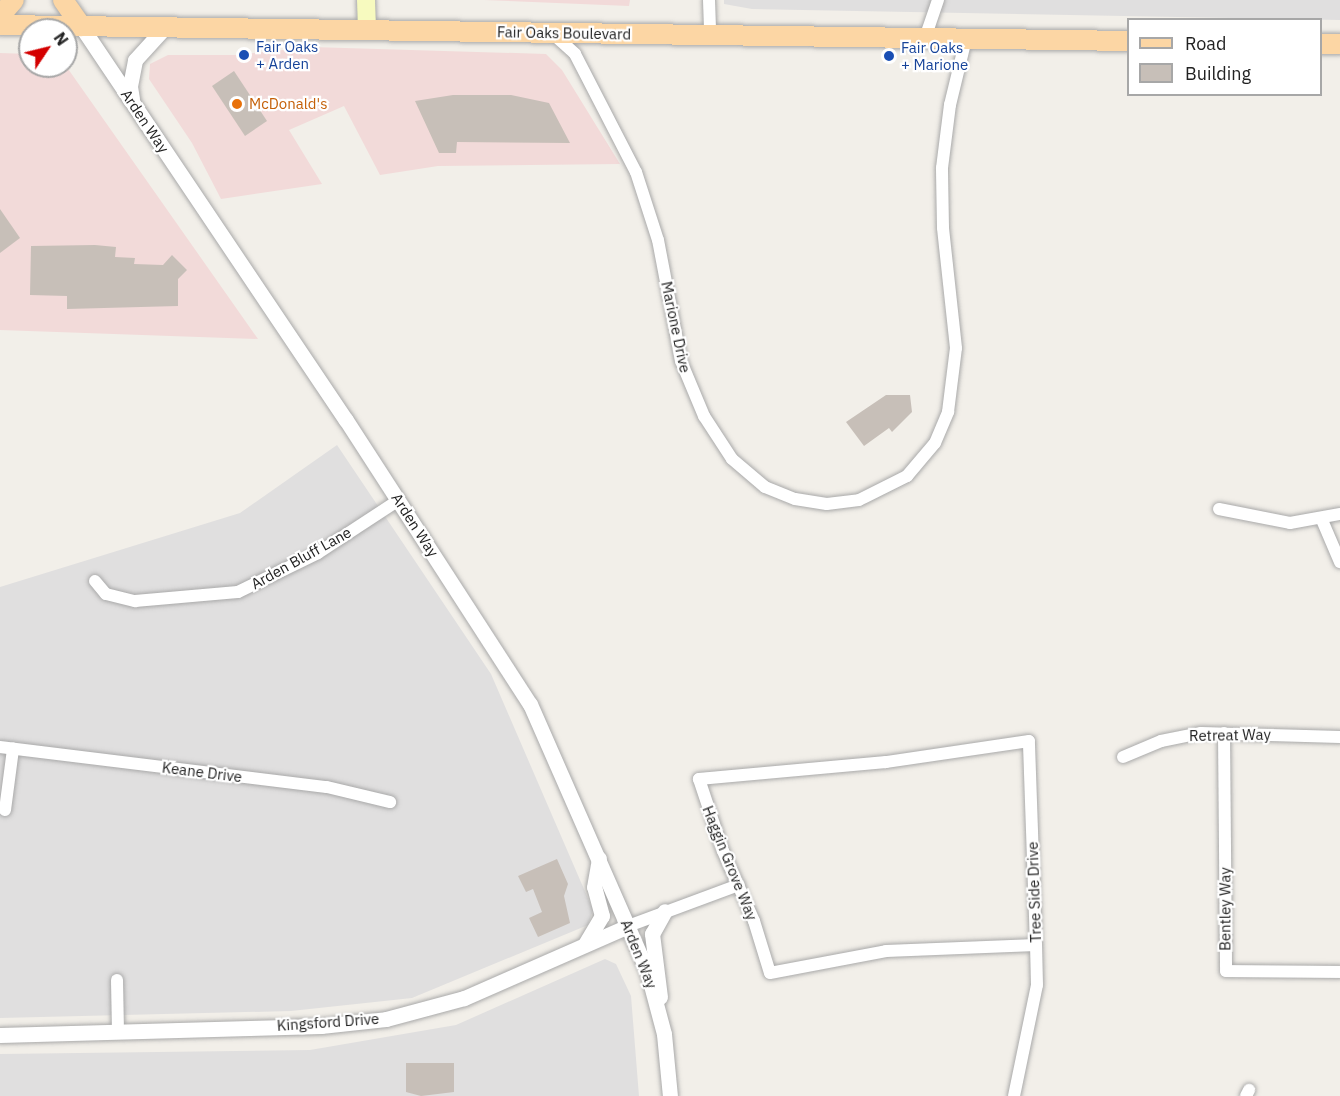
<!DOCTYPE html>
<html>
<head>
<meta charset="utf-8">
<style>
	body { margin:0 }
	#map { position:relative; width:1340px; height:1096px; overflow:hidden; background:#f2efe9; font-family:"IBM Plex Sans",sans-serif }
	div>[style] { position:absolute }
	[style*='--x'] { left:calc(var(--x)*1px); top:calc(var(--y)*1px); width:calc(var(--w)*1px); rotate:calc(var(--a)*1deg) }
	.residential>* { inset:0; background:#e0dfdf }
	.commercial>* { inset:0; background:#f2dad9 }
	.building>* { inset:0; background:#c7bfb8 }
	.roads { filter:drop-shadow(0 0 2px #a9a9a9) drop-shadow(0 0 2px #a9a9a9) }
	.minor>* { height:12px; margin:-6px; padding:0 6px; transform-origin:6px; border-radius:6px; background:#fff }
	.tertiary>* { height:15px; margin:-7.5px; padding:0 7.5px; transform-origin:7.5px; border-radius:7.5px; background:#fff }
	.secondary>* { height:18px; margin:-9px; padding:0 9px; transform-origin:9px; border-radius:9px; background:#f7fabf }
	.primary>* { height:20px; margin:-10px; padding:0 10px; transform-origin:10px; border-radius:10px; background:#fcd6a4 }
	.dots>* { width:16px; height:16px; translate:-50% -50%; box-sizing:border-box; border:3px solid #fff; border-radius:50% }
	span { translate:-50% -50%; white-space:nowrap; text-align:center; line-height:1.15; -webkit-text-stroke:4.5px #fff; paint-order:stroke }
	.street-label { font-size:15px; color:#222 }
	.transit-label { font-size:15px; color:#164399 }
	.left { translate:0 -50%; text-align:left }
	.food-label { font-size:15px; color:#c56008 }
	.legend { position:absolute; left:1127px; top:18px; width:195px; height:78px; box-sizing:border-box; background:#fff; border:2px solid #a7a7a7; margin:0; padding:8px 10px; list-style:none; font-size:18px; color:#222 }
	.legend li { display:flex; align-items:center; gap:12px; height:30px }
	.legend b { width:30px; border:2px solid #a7a7a7 }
	.north { position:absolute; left:18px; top:18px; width:60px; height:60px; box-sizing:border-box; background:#fff; border:2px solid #a7a7a7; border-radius:50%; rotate:55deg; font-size:16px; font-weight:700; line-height:24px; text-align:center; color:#222 }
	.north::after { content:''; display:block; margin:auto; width:21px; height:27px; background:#d40000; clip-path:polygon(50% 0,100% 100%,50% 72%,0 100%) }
</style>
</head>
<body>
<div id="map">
	<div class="residential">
		<i style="clip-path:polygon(724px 0,1340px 0,1340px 20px,752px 9px,724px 4px)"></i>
		<i style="clip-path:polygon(337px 445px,491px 674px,593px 910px,588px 925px,412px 998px,291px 1011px,0 1018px,0 587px,240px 513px)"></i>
		<i style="clip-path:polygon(605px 959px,616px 964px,631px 996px,639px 1096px,0 1096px,0 1054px,310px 1050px,456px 1025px)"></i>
	</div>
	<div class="commercial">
		<i style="clip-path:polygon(484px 0,630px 0,629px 6px)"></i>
		<i style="clip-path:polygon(312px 47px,546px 54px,562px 70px,620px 164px,438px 166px,380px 175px,344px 106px,289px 130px,322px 184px,221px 199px,192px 143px,149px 79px,150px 64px,168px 55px,235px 55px)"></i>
		<i style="clip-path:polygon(0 53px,30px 54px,30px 66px,66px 66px,258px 339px,0 330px)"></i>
	</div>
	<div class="building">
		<i style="clip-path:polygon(234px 71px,267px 121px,245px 136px,212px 86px)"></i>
		<i style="clip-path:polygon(453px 95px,511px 95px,549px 103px,570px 143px,457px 142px,456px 153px,439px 153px,415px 101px)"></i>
		<i style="clip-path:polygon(0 209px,20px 238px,0 253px)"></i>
		<i style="clip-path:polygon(95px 245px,116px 247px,115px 257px,135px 258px,134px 264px,163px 265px,172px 255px,187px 270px,178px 279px,178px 306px,67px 309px,67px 296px,30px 295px,31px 246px)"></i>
		<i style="clip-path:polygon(886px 395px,910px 395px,912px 412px,892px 432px,889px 428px,864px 446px,846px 422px)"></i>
		<i style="clip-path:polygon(557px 859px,568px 884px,564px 896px,570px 923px,538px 937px,529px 918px,542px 912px,533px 889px,526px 892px,518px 876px)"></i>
		<i style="clip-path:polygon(406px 1063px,454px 1063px,454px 1092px,421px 1096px,406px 1092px)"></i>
	</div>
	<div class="roads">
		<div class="minor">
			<i style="--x:709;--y:0;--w:35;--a:88"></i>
			<i style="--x:552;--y:33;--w:31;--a:42"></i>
			<i style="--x:575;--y:54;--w:133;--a:62.7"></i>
			<i style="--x:636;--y:172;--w:71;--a:72.1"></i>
			<i style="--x:658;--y:240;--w:123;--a:79.2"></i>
			<i style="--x:681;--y:361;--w:60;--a:67.3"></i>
			<i style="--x:704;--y:416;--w:51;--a:56.9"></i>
			<i style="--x:732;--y:459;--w:43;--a:40.3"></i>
			<i style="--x:765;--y:487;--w:32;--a:22"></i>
			<i style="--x:795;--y:499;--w:32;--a:9"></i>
			<i style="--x:827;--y:504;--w:32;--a:-7"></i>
			<i style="--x:859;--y:500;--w:54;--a:-26.6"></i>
			<i style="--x:907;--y:476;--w:43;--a:-49.7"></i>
			<i style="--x:935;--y:443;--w:34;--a:-67"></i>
			<i style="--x:948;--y:412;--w:64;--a:-82.9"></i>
			<i style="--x:956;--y:348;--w:121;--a:-96.2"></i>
			<i style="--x:943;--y:228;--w:60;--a:-91"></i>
			<i style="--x:942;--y:168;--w:64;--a:-82.8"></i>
			<i style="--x:950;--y:105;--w:68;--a:-76.4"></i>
			<i style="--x:925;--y:38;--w:40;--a:-71.1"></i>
			<i style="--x:1219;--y:509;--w:72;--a:11.2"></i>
			<i style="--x:1290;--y:523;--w:51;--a:-10.2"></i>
			<i style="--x:1322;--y:520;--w:46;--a:66.8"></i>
			<i style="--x:95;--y:581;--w:17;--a:50"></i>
			<i style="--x:106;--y:594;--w:30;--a:14"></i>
			<i style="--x:135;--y:601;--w:103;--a:-5"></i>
			<i style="--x:238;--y:592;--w:89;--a:-26"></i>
			<i style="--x:318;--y:553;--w:97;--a:-33.2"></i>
			<i style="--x:1224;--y:733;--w:238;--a:89.5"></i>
			<i style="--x:1226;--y:971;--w:114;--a:0.5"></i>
			<i style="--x:0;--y:747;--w:329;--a:7"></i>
			<i style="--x:327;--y:787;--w:65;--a:13.4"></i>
			<i style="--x:1123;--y:757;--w:41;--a:-22.8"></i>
			<i style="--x:1161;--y:741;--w:41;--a:-11.3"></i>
			<i style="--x:1201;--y:733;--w:139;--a:1.6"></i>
			<i style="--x:5;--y:810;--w:62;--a:-82.5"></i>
			<i style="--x:628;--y:926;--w:118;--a:-20.3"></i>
			<i style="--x:117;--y:980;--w:51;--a:88.9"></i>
			<i style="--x:1014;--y:1096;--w:113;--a:-78.3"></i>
			<i style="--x:1037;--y:985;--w:40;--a:-91.4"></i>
			<i style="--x:1036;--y:945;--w:204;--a:-92"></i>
			<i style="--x:1029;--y:741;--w:145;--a:171.6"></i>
			<i style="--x:886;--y:762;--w:188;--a:174.8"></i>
			<i style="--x:699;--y:779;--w:76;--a:71.6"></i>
			<i style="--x:723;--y:851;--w:77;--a:66.1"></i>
			<i style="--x:754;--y:921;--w:54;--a:72.9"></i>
			<i style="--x:770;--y:973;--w:118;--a:-10.7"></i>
			<i style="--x:886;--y:951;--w:150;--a:-2.3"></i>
			<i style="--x:1246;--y:1096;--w:7;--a:-63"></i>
		</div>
		<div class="tertiary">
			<i style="--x:81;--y:26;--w:475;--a:56.1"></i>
			<i style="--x:346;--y:420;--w:338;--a:57.1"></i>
			<i style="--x:530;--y:704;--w:291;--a:66.3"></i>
			<i style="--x:647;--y:970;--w:66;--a:75.1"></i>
			<i style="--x:664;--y:1034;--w:62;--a:84.5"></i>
			<i style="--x:132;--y:99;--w:13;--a:-99"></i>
			<i style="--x:130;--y:86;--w:26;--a:-79"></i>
			<i style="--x:135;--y:60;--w:46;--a:-47.6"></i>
			<i style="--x:585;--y:944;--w:33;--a:-59"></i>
			<i style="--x:602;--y:916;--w:30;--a:-105"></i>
			<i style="--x:594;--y:887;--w:29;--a:-80"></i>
			<i style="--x:660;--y:997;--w:64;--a:-97.2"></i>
			<i style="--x:652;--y:934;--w:26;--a:-61"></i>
			<i style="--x:0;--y:1035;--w:321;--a:-1.6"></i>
			<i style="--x:321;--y:1026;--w:65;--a:-6.1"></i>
			<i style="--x:386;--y:1019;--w:81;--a:-15.1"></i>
			<i style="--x:464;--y:998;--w:179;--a:-23.7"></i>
		</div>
		<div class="secondary">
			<i style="--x:366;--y:0;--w:30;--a:88"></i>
		</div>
		<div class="primary">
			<i style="--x:63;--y:0;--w:32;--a:55"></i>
			<i style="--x:0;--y:16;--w:21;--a:-49"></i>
			<i style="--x:0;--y:25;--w:1128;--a:0.81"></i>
			<i style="--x:1320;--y:44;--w:20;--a:0"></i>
		</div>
	</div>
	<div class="dots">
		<i style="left:244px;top:55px;background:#1a4fb4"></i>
		<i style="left:889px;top:56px;background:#1a4fb4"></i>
		<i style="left:237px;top:104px;background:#e8710a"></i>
	</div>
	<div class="street-label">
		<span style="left:564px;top:33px;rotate:1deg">Fair Oaks Boulevard</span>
		<span style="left:145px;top:121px;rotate:56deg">Arden Way</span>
		<span style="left:676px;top:327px;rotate:78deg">Marione Drive</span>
		<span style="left:415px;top:525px;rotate:57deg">Arden Way</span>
		<span style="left:301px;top:558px;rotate:-29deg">Arden Bluff Lane</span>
		<span style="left:1230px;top:735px;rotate:-1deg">Retreat Way</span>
		<span style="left:202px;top:772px;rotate:7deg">Keane Drive</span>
		<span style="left:730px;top:863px;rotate:68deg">Haggin Grove Way</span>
		<span style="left:1034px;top:892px;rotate:-92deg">Tree Side Drive</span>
		<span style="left:1225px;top:909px;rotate:-90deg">Bentley Way</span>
		<span style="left:639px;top:954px;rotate:68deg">Arden Way</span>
		<span style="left:328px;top:1022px;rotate:-4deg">Kingsford Drive</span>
	</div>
	<div class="transit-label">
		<span class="left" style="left:256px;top:55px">Fair Oaks<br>+ Arden</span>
		<span class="left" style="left:901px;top:56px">Fair Oaks<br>+ Marione</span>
	</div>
	<div class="food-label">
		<span class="left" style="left:249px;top:104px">McDonald's</span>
	</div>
	<ul class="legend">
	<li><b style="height:8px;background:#fcd6a4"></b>Road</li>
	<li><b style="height:16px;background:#c7bfb8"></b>Building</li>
	</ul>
	<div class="north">N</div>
</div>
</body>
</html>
